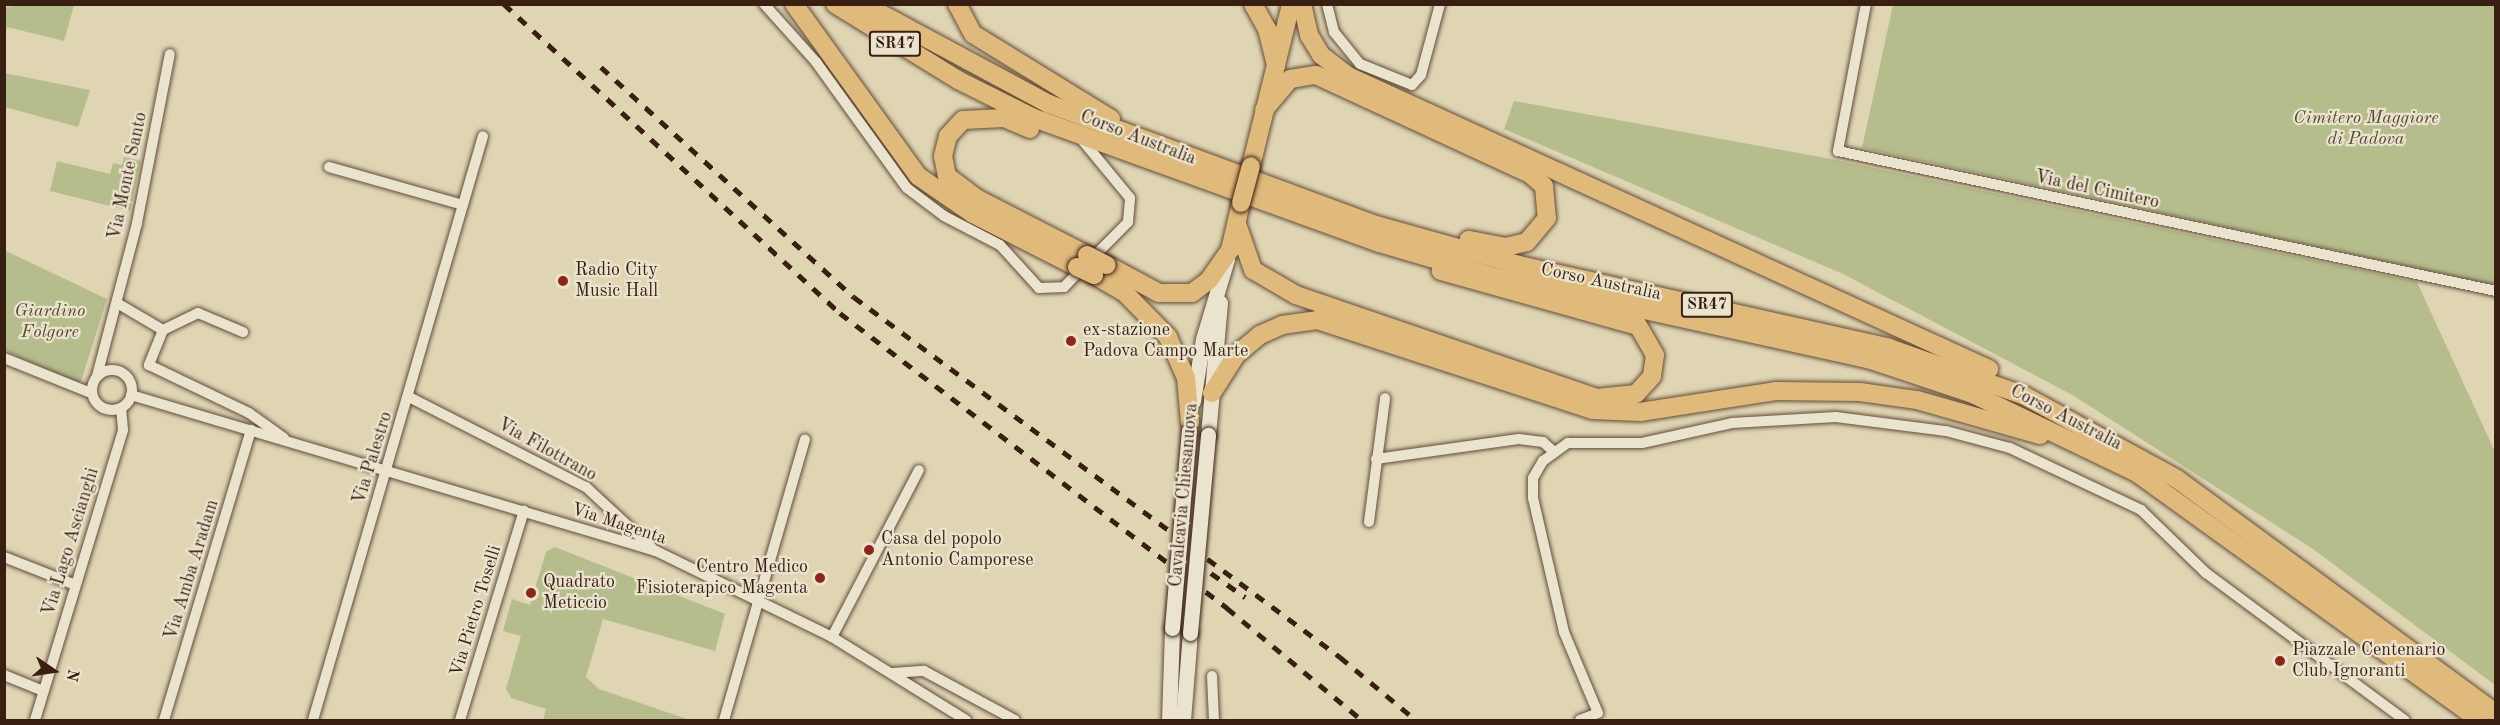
<!DOCTYPE html>
<html>
<head>
<meta charset="utf-8">
<style>
	body { margin:0 }
	#map { position:relative; width:2500px; height:725px; overflow:hidden; background:#dfd5b3; font-family:"Old Standard TT",serif }
	div>[style] { position:absolute }
	[style*='--x'] { left:calc(var(--x)*1px); top:calc(var(--y)*1px); width:calc(var(--w)*1px); rotate:calc(var(--a)*1deg) }
	.green>* { inset:0; background:#b4bd8b }
	.roads { filter:drop-shadow(0 0 2px #624c3a) drop-shadow(0 0 2px #624c3a) }
	.minor>* { height:10px; margin:-5px; padding:0 5px; transform-origin:5px; border-radius:5px; background:#eae4ce }
	.minor>.ring { margin:-5px; padding:0; box-sizing:content-box; background:none; border:10px solid #eae4ce; border-radius:50% }
	.secondary>* { height:15px; margin:-7.5px; padding:0 7.5px; transform-origin:7.5px; border-radius:7.5px; background:#eae4ce }
	.primary>* { height:18px; margin:-9px; padding:0 9px; transform-origin:9px; border-radius:9px; background:#e0ba7a }
	.trunk>* { height:18px; margin:-9px; padding:0 9px; transform-origin:9px; border-radius:9px; background:#e0ba7a }
	.rail>* { height:4.5px; margin-top:-2.25px; transform-origin:0; background:repeating-linear-gradient(90deg,#391e12 0 10px,transparent 0 20px) }
	.bridges { filter:drop-shadow(0 0 2px #391e12) drop-shadow(0 0 2px #391e12) }
	.secondary-bridge>* { height:15px; margin:-7.5px; padding:0 7.5px; transform-origin:7.5px; border-radius:7.5px; background:#eae4ce }
	.primary-bridge>* { height:18px; margin:-9px; padding:0 9px; transform-origin:9px; border-radius:9px; background:#e0ba7a }
	.trunk-bridge>* { height:18px; margin:-9px; padding:0 9px; transform-origin:9px; border-radius:9px; background:#e0ba7a }
	.dots>* { width:16px; height:16px; translate:-50% -50%; box-sizing:border-box; border:3px solid #eae4ce; border-radius:50% }
	span { translate:-50% -50%; white-space:nowrap; text-align:center; line-height:1.15; -webkit-text-stroke:4.5px #eae4ce; paint-order:stroke }
	.shield-label span { padding:2px 4px; background:#eae4ce; border:2px solid; border-radius:4px; -webkit-text-stroke-width:0 }
	.shield-label { font-size:16px; color:#391e12; font-weight:700 }
	.park-label { font-size:18px; color:#584630; font-style:italic }
	.street-label { font-size:18px; color:#391e12 }
	.poi-label { font-size:18px; color:#391e12 }
	.left { translate:0 -50%; text-align:left }
	.right { translate:-100% -50%; text-align:right }
	.frame { position:absolute; inset:0; border:6px solid #391e12; pointer-events:none }
	.north { position:absolute; left:24px; top:641px; width:60px; height:60px; -webkit-text-stroke:4px #eae4ce; paint-order:stroke; rotate:103deg; font-size:16px; font-weight:700; line-height:24px; text-align:center; color:#391e12 }
	.north::after { content:''; display:block; margin:auto; width:21px; height:27px; background:#391e12; clip-path:polygon(50% 0,100% 100%,50% 72%,0 100%) }
</style>
</head>
<body>
<div id="map">
	<div class="green">
		<i style="clip-path:polygon(14px 5px,74px 5px,64px 41px,7px 27px,5px 35px,5px 8px)"></i>
		<i style="clip-path:polygon(1893px 5px,2495px 5px,2495px 285px,1862px 148px)"></i>
		<i style="clip-path:polygon(4px 73px,90px 90px,78px 127px,5px 107px)"></i>
		<i style="clip-path:polygon(1514px 101px,1831px 159px,2417px 282px,2495px 452px,2495px 685px,2313px 549px,2074px 396px,1843px 274px,1504px 129px)"></i>
		<i style="clip-path:polygon(124px 157px,141px 161px,130px 211px,50px 191px,57px 161px,110px 174px,113px 163px,122px 165px)"></i>
		<i style="clip-path:polygon(4px 250px,107px 299px,81px 381px,75px 384px,5px 350px)"></i>
		<i style="clip-path:polygon(555px 547px,725px 614px,715px 651px,603px 619px,586px 677px,599px 689px,690px 720px,543px 720px,546px 709px,511px 698px,506px 689px,521px 636px,503px 631px,512px 599px,530px 605px,546px 552px)"></i>
	</div>
	<div class="roads">
		<div class="minor">
			<i style="--x:764;--y:4;--w:78;--a:48.1"></i>
			<i style="--x:816;--y:62;--w:155;--a:54.2"></i>
			<i style="--x:907;--y:188;--w:46;--a:37.1"></i>
			<i style="--x:944;--y:216;--w:63;--a:27.4"></i>
			<i style="--x:1000;--y:245;--w:58;--a:47.8"></i>
			<i style="--x:1039;--y:288;--w:25;--a:-2"></i>
			<i style="--x:1064;--y:287;--w:91;--a:-45.4"></i>
			<i style="--x:1128;--y:222;--w:24;--a:-85"></i>
			<i style="--x:1130;--y:198;--w:82;--a:-129.5"></i>
			<i style="--x:1327;--y:4;--w:29;--a:76"></i>
			<i style="--x:1334;--y:32;--w:41;--a:50.9"></i>
			<i style="--x:1360;--y:64;--w:56;--a:22"></i>
			<i style="--x:1412;--y:85;--w:13;--a:-48"></i>
			<i style="--x:1421;--y:75;--w:73;--a:-75"></i>
			<i style="--x:1866;--y:4;--w:150;--a:100.8"></i>
			<i style="--x:1838;--y:151;--w:673;--a:12.01"></i>
			<i style="--x:329;--y:167;--w:139;--a:15.8"></i>
			<i style="--x:117;--y:303;--w:53;--a:30.4"></i>
			<i style="--x:163;--y:330;--w:38;--a:112"></i>
			<i style="--x:149;--y:365;--w:111;--a:25.6"></i>
			<i style="--x:249;--y:413;--w:43;--a:35.5"></i>
			<i style="--x:163;--y:330;--w:39;--a:-26"></i>
			<i style="--x:198;--y:313;--w:49;--a:22.9"></i>
			<i style="--x:4;--y:358;--w:94;--a:21.9"></i>
			<i class="ring" style="left:92px;top:370px;width:30px;height:30px"></i>
			<i style="--x:97;--y:376;--w:158;--a:-75.3"></i>
			<i style="--x:137;--y:223;--w:172;--a:-79"></i>
			<i style="--x:131;--y:395;--w:548;--a:16.55"></i>
			<i style="--x:656;--y:551;--w:196;--a:26"></i>
			<i style="--x:832;--y:637;--w:158;--a:31.8"></i>
			<i style="--x:409;--y:397;--w:199;--a:27"></i>
			<i style="--x:586;--y:487;--w:94;--a:42.8"></i>
			<i style="--x:1376;--y:459;--w:144;--a:-8"></i>
			<i style="--x:1519;--y:439;--w:24;--a:7"></i>
			<i style="--x:1543;--y:442;--w:12;--a:42"></i>
			<i style="--x:1369;--y:522;--w:125;--a:-82.6"></i>
			<i style="--x:4;--y:557;--w:74;--a:21.4"></i>
			<i style="--x:832;--y:637;--w:188;--a:-62.5"></i>
			<i style="--x:893;--y:673;--w:31;--a:-4"></i>
			<i style="--x:924;--y:671;--w:103;--a:28.3"></i>
			<i style="--x:4;--y:675;--w:42;--a:22.3"></i>
			<i style="--x:1212;--y:676;--w:44;--a:87.4"></i>
			<i style="--x:35;--y:720;--w:303;--a:-73.1"></i>
			<i style="--x:123;--y:430;--w:22;--a:-95"></i>
			<i style="--x:164;--y:720;--w:303;--a:-73.3"></i>
			<i style="--x:313;--y:720;--w:608;--a:-73.77"></i>
			<i style="--x:460;--y:720;--w:219;--a:-73"></i>
			<i style="--x:724;--y:720;--w:292;--a:-73.9"></i>
			<i style="--x:1580;--y:720;--w:19;--a:-21"></i>
			<i style="--x:1598;--y:713;--w:88;--a:-112.8"></i>
			<i style="--x:1564;--y:632;--w:138;--a:-103"></i>
			<i style="--x:1533;--y:498;--w:20;--a:-90"></i>
			<i style="--x:1533;--y:478;--w:20;--a:-60"></i>
			<i style="--x:1543;--y:461;--w:31;--a:-36"></i>
			<i style="--x:1568;--y:443;--w:74;--a:0"></i>
			<i style="--x:1642;--y:443;--w:92;--a:-12.5"></i>
			<i style="--x:1732;--y:423;--w:104;--a:-3.3"></i>
			<i style="--x:1836;--y:417;--w:111;--a:7.3"></i>
			<i style="--x:1946;--y:431;--w:66;--a:14.9"></i>
			<i style="--x:2010;--y:448;--w:145;--a:25.3"></i>
			<i style="--x:2141;--y:510;--w:91;--a:44.1"></i>
			<i style="--x:2206;--y:573;--w:247;--a:36.5"></i>
		</div>
		<div class="secondary">
			<i style="--x:1193;--y:401;--w:63;--a:-80.8"></i>
			<i style="--x:1203;--y:339;--w:84;--a:-73.3"></i>
			<i style="--x:1208;--y:435;--w:133;--a:-84.8"></i>
			<i style="--x:1169;--y:720;--w:92;--a:-88.1"></i>
			<i style="--x:1183;--y:720;--w:87;--a:-85.4"></i>
		</div>
		<div class="primary">
			<i style="--x:1251;--y:166;--w:167;--a:-76.1"></i>
			<i style="--x:1230;--y:250;--w:48;--a:-76.8"></i>
		</div>
		<div class="trunk">
			<i style="--x:794;--y:4;--w:212;--a:54.2"></i>
			<i style="--x:918;--y:176;--w:67;--a:34.6"></i>
			<i style="--x:973;--y:214;--w:117;--a:27"></i>
			<i style="--x:835;--y:4;--w:145;--a:31.7"></i>
			<i style="--x:958;--y:80;--w:85;--a:26.6"></i>
			<i style="--x:1034;--y:118;--w:367;--a:19.9"></i>
			<i style="--x:1379;--y:243;--w:125;--a:16.3"></i>
			<i style="--x:1499;--y:278;--w:378;--a:12.4"></i>
			<i style="--x:1868;--y:359;--w:111;--a:18.4"></i>
			<i style="--x:1973;--y:394;--w:182;--a:25.7"></i>
			<i style="--x:2137;--y:473;--w:422;--a:35.8"></i>
			<i style="--x:863;--y:4;--w:211;--a:28.3"></i>
			<i style="--x:1049;--y:104;--w:349;--a:20.3"></i>
			<i style="--x:1376;--y:225;--w:148;--a:15.6"></i>
			<i style="--x:1519;--y:265;--w:379;--a:12.6"></i>
			<i style="--x:1889;--y:348;--w:144;--a:19.4"></i>
			<i style="--x:2025;--y:396;--w:173;--a:28.6"></i>
			<i style="--x:2177;--y:479;--w:396;--a:36.3"></i>
			<i style="--x:957;--y:4;--w:34;--a:62"></i>
			<i style="--x:973;--y:34;--w:162;--a:31.6"></i>
			<i style="--x:1253;--y:4;--w:29;--a:61"></i>
			<i style="--x:1267;--y:29;--w:38;--a:76"></i>
			<i style="--x:1302;--y:4;--w:32;--a:77"></i>
			<i style="--x:1309;--y:35;--w:23;--a:59"></i>
			<i style="--x:1321;--y:55;--w:34;--a:38"></i>
			<i style="--x:1348;--y:76;--w:705;--a:24.57"></i>
			<i style="--x:1264;--y:110;--w:40;--a:-50"></i>
			<i style="--x:1290;--y:79;--w:26;--a:-9"></i>
			<i style="--x:1316;--y:75;--w:236;--a:24.8"></i>
			<i style="--x:1530;--y:174;--w:18;--a:41"></i>
			<i style="--x:1544;--y:186;--w:32;--a:85"></i>
			<i style="--x:1547;--y:218;--w:31;--a:130"></i>
			<i style="--x:1527;--y:242;--w:22;--a:167"></i>
			<i style="--x:1506;--y:247;--w:38;--a:-169"></i>
			<i style="--x:1030;--y:129;--w:28;--a:-157"></i>
			<i style="--x:1004;--y:118;--w:41;--a:177.2"></i>
			<i style="--x:963;--y:120;--w:22;--a:133"></i>
			<i style="--x:948;--y:136;--w:21;--a:104"></i>
			<i style="--x:943;--y:156;--w:20;--a:79"></i>
			<i style="--x:947;--y:176;--w:39;--a:37"></i>
			<i style="--x:978;--y:199;--w:123;--a:27.2"></i>
			<i style="--x:1237;--y:224;--w:49;--a:70.8"></i>
			<i style="--x:1253;--y:270;--w:50;--a:30.2"></i>
			<i style="--x:1296;--y:295;--w:318;--a:18.9"></i>
			<i style="--x:1597;--y:398;--w:39;--a:-6"></i>
			<i style="--x:1636;--y:394;--w:24;--a:-48"></i>
			<i style="--x:1652;--y:376;--w:21;--a:-82"></i>
			<i style="--x:1655;--y:355;--w:34;--a:-120"></i>
			<i style="--x:1638;--y:326;--w:205;--a:-164.4"></i>
			<i style="--x:1107;--y:265;--w:59;--a:28.3"></i>
			<i style="--x:1159;--y:293;--w:33;--a:0"></i>
			<i style="--x:1192;--y:293;--w:21;--a:-37"></i>
			<i style="--x:1209;--y:280;--w:37;--a:-55"></i>
			<i style="--x:1094;--y:275;--w:34;--a:30"></i>
			<i style="--x:1124;--y:292;--w:63;--a:45.6"></i>
			<i style="--x:1168;--y:337;--w:45;--a:66.3"></i>
			<i style="--x:1186;--y:378;--w:45;--a:84.9"></i>
			<i style="--x:1212;--y:393;--w:45;--a:-57.7"></i>
			<i style="--x:1236;--y:355;--w:31;--a:-40"></i>
			<i style="--x:1260;--y:335;--w:24;--a:-24"></i>
			<i style="--x:1282;--y:325;--w:35;--a:-8"></i>
			<i style="--x:1317;--y:320;--w:289;--a:18.1"></i>
			<i style="--x:1592;--y:410;--w:48;--a:2.4"></i>
			<i style="--x:1640;--y:412;--w:137;--a:-8.8"></i>
			<i style="--x:1775;--y:391;--w:85;--a:0.7"></i>
			<i style="--x:1860;--y:392;--w:58;--a:8"></i>
			<i style="--x:1917;--y:400;--w:128;--a:15.9"></i>
		</div>
	</div>
	<div class="rail">
		<i style="--x:504;--y:4;--w:456;--a:42.6"></i>
		<i style="--x:840;--y:313;--w:487;--a:37.3"></i>
		<i style="--x:1227;--y:608;--w:175;--a:39.7"></i>
		<i style="--x:601;--y:67;--w:342;--a:42.3"></i>
		<i style="--x:854;--y:297;--w:605;--a:36.53"></i>
		<i style="--x:1340;--y:657;--w:99;--a:39.7"></i>
		<i style="--x:1211;--y:573;--w:42;--a:35.2"></i>
	</div>
	<div class="bridges">
		<div class="secondary-bridge">
			<i style="--x:1172;--y:628;--w:198;--a:-85.1"></i>
			<i style="--x:1190;--y:633;--w:199;--a:-84.8"></i>
		</div>
		<div class="primary-bridge">
			<i style="--x:1241;--y:203;--w:38;--a:-75"></i>
		</div>
		<div class="trunk-bridge">
			<i style="--x:1087;--y:255;--w:22;--a:27"></i>
			<i style="--x:1077;--y:267;--w:19;--a:25"></i>
		</div>
	</div>
	<div class="dots">
		<i style="left:563px;top:281px;background:#8f2418"></i>
		<i style="left:1071px;top:341px;background:#8f2418"></i>
		<i style="left:869px;top:550px;background:#8f2418"></i>
		<i style="left:820px;top:578px;background:#8f2418"></i>
		<i style="left:531px;top:593px;background:#8f2418"></i>
		<i style="left:2280px;top:661px;background:#8f2418"></i>
	</div>
	<div class="shield-label">
		<span style="left:895px;top:44px">SR47</span>
		<span style="left:1707px;top:305px">SR47</span>
	</div>
	<div class="park-label">
		<span style="left:2366px;top:129px">Cimitero Maggiore<br>di Padova</span>
		<span style="left:50px;top:322px">Giardino<br>Folgore</span>
	</div>
	<div class="street-label">
		<span style="left:1138px;top:138px;rotate:21deg">Corso Australia</span>
		<span style="left:128px;top:176px;rotate:-78deg">Via Monte Santo</span>
		<span style="left:2097px;top:190px;rotate:12deg">Via del Cimitero</span>
		<span style="left:1601px;top:282px;rotate:12deg">Corso Australia</span>
		<span style="left:2066px;top:418px;rotate:27deg">Corso Australia</span>
		<span style="left:547px;top:450px;rotate:29deg">Via Filottrano</span>
		<span style="left:373px;top:458px;rotate:-73deg">Via Palestro</span>
		<span style="left:1184px;top:495px;rotate:-85deg">Cavalcavia Chiesanuova</span>
		<span style="left:619px;top:524px;rotate:18deg">Via Magenta</span>
		<span style="left:71px;top:542px;rotate:-73deg">Via Lago Ascianghi</span>
		<span style="left:192px;top:570px;rotate:-73deg">Via Amba Aradam</span>
		<span style="left:476px;top:611px;rotate:-73deg">Via Pietro Toselli</span>
	</div>
	<div class="poi-label">
		<span class="left" style="left:575px;top:281px">Radio City<br>Music Hall</span>
		<span class="left" style="left:1083px;top:341px">ex-stazione<br>Padova Campo Marte</span>
		<span class="left" style="left:881px;top:550px">Casa del popolo<br>Antonio Camporese</span>
		<span class="right" style="left:808px;top:578px">Centro Medico<br>Fisioterapico Magenta</span>
		<span class="left" style="left:543px;top:593px">Quadrato<br>Meticcio</span>
		<span class="left" style="left:2292px;top:661px">Piazzale Centenario<br>Club Ignoranti</span>
	</div>
	<div class="frame"></div>
	<div class="north">N</div>
</div>
</body>
</html>
